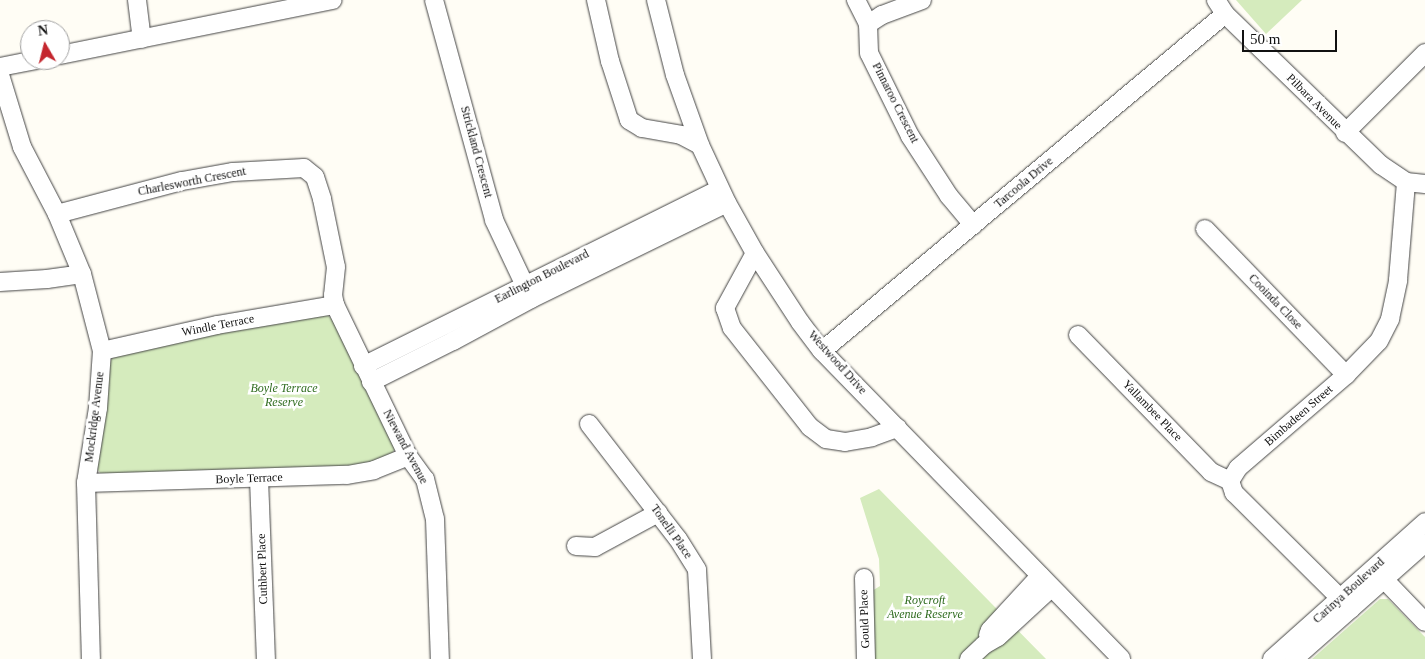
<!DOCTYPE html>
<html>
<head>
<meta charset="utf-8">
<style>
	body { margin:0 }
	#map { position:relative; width:1425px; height:659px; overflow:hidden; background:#fffdf5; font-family:"Times New Roman",serif }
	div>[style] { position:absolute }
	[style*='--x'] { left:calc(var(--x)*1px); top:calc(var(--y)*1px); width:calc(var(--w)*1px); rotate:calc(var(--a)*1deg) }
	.green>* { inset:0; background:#d5ebbd }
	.roads { filter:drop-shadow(0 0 1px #444) drop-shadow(0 0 1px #444) }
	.minor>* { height:18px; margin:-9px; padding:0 9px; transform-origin:9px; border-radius:9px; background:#fff }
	span { translate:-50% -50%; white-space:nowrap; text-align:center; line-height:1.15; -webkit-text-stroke:5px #fff; paint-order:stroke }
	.street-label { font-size:12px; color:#111 }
	.park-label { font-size:12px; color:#2f6b1f; font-style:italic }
	.north { position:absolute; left:20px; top:20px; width:50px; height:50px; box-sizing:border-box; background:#fff; border:1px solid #a0a0a0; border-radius:50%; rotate:352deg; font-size:14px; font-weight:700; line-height:20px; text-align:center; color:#111 }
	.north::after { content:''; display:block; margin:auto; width:18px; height:22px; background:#c4262e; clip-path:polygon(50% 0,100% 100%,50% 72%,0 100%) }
	.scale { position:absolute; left:1242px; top:30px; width:95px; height:22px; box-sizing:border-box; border:2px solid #111; border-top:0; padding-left:6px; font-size:15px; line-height:18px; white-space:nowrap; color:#111; -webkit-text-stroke:4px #fff; paint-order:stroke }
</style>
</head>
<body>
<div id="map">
	<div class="green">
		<i style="clip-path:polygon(1236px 0,1302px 0,1266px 34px)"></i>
		<i style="clip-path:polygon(325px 313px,333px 320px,388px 431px,395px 448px,391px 456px,368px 467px,102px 475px,97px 469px,97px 458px,107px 405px,109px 365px,112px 358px,117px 353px)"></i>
		<i style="clip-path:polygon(879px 489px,1046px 659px,875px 659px,872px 591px,880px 586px,879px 559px,860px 498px)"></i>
		<i style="clip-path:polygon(1380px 599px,1388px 599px,1425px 637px,1425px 659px,1312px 659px)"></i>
	</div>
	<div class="roads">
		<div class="minor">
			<i style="--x:137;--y:0;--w:39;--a:83"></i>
			<i style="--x:434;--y:0;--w:228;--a:74.7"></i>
			<i style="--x:494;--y:220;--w:84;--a:64.7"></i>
			<i style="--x:596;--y:0;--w:63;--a:77.1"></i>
			<i style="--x:610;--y:61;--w:62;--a:72.1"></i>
			<i style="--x:629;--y:120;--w:15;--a:32"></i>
			<i style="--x:642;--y:128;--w:40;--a:10"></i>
			<i style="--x:681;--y:135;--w:21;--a:28"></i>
			<i style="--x:656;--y:0;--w:77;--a:75.8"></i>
			<i style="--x:675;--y:75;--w:74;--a:70.3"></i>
			<i style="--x:700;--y:145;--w:64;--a:65"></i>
			<i style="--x:727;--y:203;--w:57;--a:60.8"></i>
			<i style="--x:755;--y:253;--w:82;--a:56.9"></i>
			<i style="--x:800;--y:322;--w:36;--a:53"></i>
			<i style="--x:822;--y:351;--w:429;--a:45.8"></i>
			<i style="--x:856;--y:0;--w:27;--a:63"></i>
			<i style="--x:922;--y:0;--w:43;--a:159.4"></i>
			<i style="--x:882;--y:15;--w:17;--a:147"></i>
			<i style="--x:868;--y:24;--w:29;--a:88"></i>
			<i style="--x:869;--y:53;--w:93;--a:63.7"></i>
			<i style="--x:910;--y:136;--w:72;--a:57"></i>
			<i style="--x:949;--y:196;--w:38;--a:50"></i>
			<i style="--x:1216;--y:0;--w:17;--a:57"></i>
			<i style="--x:1225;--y:14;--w:217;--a:44.1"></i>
			<i style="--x:1381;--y:165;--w:30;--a:34"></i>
			<i style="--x:1406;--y:182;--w:19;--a:6"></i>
			<i style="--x:60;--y:55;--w:278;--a:-11.4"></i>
			<i style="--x:0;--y:67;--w:37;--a:-11"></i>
			<i style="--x:0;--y:75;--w:75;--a:73"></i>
			<i style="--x:22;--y:147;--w:76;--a:62.4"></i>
			<i style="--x:57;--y:214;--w:65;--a:67.4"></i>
			<i style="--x:82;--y:274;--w:80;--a:75.4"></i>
			<i style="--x:102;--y:351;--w:57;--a:94"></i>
			<i style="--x:98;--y:408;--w:76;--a:99.1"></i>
			<i style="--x:86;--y:483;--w:176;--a:88.4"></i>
			<i style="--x:1345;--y:133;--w:113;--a:-45"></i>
			<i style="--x:57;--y:214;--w:129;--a:-14.8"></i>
			<i style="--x:182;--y:181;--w:52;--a:-10"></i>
			<i style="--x:233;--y:172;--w:71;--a:-3.2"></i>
			<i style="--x:304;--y:168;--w:14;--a:39"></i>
			<i style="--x:315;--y:177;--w:23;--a:72"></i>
			<i style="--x:322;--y:199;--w:69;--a:78.4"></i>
			<i style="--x:336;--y:267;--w:28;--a:96"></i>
			<i style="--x:333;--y:295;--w:10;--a:79"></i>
			<i style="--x:335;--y:305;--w:168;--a:64.2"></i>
			<i style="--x:408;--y:456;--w:29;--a:54"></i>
			<i style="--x:425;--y:479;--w:41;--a:76"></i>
			<i style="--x:435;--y:519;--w:140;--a:88"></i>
			<i style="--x:1205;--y:229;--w:203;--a:46"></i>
			<i style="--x:755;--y:253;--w:63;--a:118.6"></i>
			<i style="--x:725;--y:308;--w:21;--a:71"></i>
			<i style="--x:732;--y:328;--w:126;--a:51.8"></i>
			<i style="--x:810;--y:427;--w:20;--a:37"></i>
			<i style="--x:826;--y:439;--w:19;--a:9"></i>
			<i style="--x:845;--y:442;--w:27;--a:-10"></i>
			<i style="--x:872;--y:437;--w:27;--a:-20"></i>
			<i style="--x:0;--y:282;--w:47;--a:-3.7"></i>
			<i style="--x:47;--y:279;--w:35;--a:-8"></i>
			<i style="--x:1078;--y:335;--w:191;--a:45.8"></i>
			<i style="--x:1211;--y:472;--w:21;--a:25"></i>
			<i style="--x:102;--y:351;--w:118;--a:-12.7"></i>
			<i style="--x:217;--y:325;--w:120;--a:-9.6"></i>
			<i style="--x:822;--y:351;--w:525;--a:-39.9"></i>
			<i style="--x:363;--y:366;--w:398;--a:-26.4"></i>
			<i style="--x:371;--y:382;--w:92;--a:-26.6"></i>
			<i style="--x:453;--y:341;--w:89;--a:-28.3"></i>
			<i style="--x:531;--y:299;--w:218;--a:-26.1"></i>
			<i style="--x:589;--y:424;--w:145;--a:52.3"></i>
			<i style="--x:678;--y:539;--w:36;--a:58"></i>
			<i style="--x:697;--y:570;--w:89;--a:86.8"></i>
			<i style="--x:259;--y:479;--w:180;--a:87.8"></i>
			<i style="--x:86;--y:483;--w:261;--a:-1.8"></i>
			<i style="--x:347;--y:475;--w:27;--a:-10"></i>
			<i style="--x:374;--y:470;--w:37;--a:-22"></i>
			<i style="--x:576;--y:546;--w:19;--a:3"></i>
			<i style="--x:595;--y:547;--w:72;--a:-28.4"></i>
			<i style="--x:1377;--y:572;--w:69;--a:46.2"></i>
			<i style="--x:864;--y:578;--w:81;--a:88.6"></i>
			<i style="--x:1351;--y:609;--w:165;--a:-135.2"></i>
			<i style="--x:1234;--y:493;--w:13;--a:-108"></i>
			<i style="--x:1230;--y:481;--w:15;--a:-58"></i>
			<i style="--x:1238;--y:468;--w:143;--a:-40.7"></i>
			<i style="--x:1346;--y:375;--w:47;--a:-45.9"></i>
			<i style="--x:1379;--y:341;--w:25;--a:-63"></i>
			<i style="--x:1390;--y:319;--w:40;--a:-78"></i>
			<i style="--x:1398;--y:280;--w:98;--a:-85.3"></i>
			<i style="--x:988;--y:635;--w:5;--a:-68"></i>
			<i style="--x:990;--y:630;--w:74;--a:-47.2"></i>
			<i style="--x:969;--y:659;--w:21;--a:-43"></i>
			<i style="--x:984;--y:645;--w:16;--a:-30"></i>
			<i style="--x:998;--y:637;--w:72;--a:-42.8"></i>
			<i style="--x:1272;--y:659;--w:205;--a:-41.8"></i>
			<i style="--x:1294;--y:659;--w:175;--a:-41.5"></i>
		</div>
	</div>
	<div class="street-label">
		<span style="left:1314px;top:102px;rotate:45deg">Pilbara Avenue</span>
		<span style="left:895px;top:103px;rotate:63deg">Pinnaroo Crescent</span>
		<span style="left:476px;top:152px;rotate:75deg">Strickland Crescent</span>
		<span style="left:192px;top:182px;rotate:-11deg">Charlesworth Crescent</span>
		<span style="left:1024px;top:183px;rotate:-40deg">Tarcoola Drive</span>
		<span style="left:542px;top:277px;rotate:-27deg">Earlington Boulevard</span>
		<span style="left:1275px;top:302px;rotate:46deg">Cooinda Close</span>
		<span style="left:218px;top:326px;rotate:-11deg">Windle Terrace</span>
		<span style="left:837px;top:363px;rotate:48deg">Westwood Drive</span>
		<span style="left:1152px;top:411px;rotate:46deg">Yallambee Place</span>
		<span style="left:1299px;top:416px;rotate:-41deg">Bimbadeen Street</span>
		<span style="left:95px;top:417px;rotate:-83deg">Mockridge Avenue</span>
		<span style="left:405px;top:447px;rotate:62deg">Niewand Avenue</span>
		<span style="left:249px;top:479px;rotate:-2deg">Boyle Terrace</span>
		<span style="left:671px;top:532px;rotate:55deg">Tonelli Place</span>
		<span style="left:263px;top:569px;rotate:-92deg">Cuthbert Place</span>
		<span style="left:1349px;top:591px;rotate:-42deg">Carinya Boulevard</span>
		<span style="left:865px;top:619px;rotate:-92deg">Gould Place</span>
	</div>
	<div class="park-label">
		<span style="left:284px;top:396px">Boyle Terrace<br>Reserve</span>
		<span style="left:925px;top:608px">Roycroft<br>Avenue Reserve</span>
	</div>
	<div class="north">N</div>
	<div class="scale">50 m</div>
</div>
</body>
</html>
